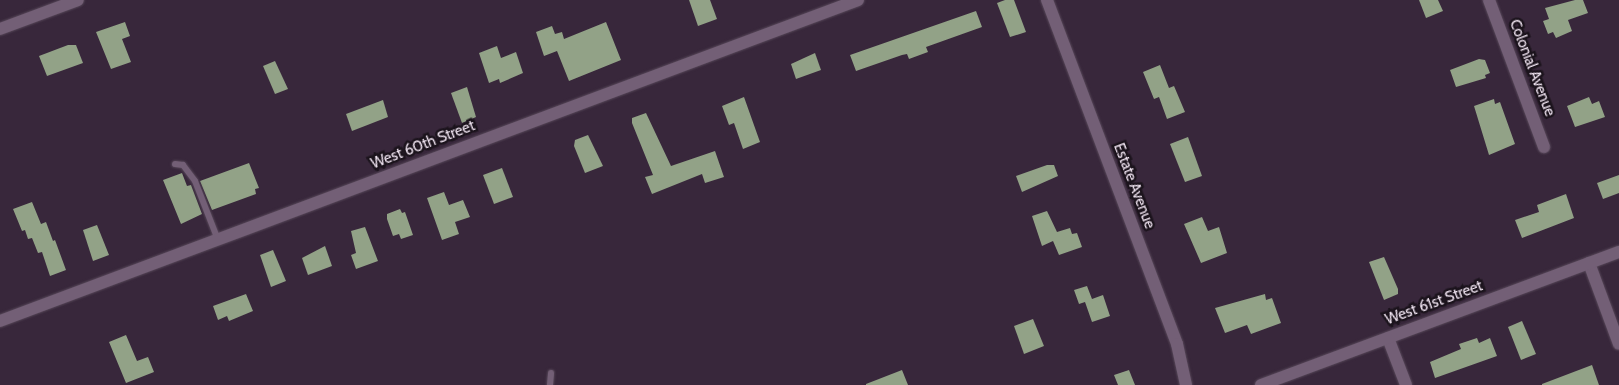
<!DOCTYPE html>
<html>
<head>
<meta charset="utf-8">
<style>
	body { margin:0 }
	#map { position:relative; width:1619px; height:385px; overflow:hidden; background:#38273b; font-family:Cabin,sans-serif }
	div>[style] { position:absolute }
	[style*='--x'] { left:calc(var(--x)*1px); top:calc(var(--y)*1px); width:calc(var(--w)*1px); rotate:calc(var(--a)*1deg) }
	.building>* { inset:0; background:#92a287 }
	.roads { filter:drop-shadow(0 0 1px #564758) drop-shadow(0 0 1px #564758) }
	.lane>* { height:6px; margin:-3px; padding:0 3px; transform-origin:3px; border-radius:3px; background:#735f76 }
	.street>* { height:12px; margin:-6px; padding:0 6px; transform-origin:6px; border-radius:6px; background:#735f76 }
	span { translate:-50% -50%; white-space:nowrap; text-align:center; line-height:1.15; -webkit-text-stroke:5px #1b131c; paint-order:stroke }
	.street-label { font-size:15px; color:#f1e5f2 }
</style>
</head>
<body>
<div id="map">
	<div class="building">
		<i style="clip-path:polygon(689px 0,710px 0,717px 19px,698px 26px)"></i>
		<i style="clip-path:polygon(1005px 0,1014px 0,1026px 32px,1010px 37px,997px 3px)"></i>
		<i style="clip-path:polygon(1419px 0,1438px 0,1443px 11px,1426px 18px)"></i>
		<i style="clip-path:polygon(1575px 0,1583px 0,1588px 13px,1568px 20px,1572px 31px,1556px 38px,1553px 32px,1548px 34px,1543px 21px,1549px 19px,1545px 8px)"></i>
		<i style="clip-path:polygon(976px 11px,982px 27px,926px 47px,928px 52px,909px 59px,907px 54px,902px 55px,856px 71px,850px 55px)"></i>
		<i style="clip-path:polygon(125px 22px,130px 36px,122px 39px,131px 62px,111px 69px,96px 32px)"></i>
		<i style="clip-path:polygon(606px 22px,621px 60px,569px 81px,557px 51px,544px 56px,536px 32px,552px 26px,555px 34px,562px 32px,564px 39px)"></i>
		<i style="clip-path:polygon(68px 45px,76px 45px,83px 63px,47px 76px,39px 56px)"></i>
		<i style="clip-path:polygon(497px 46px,501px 58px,516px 52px,523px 73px,500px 83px,499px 79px,489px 83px,479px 53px)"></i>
		<i style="clip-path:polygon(815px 53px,821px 70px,796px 79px,791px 64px)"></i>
		<i style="clip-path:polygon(1479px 59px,1485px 60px,1490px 73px,1485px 75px,1486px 78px,1456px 87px,1450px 70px)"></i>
		<i style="clip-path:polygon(275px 61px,288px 89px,275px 94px,263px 66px)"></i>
		<i style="clip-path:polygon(1160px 65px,1169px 88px,1174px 86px,1185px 112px,1167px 119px,1159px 97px,1154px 99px,1143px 72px)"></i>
		<i style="clip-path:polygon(467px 87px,476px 117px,462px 123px,451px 93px)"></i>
		<i style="clip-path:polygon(744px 97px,760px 142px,743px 149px,734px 123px,729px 125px,722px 106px)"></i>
		<i style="clip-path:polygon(1589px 97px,1592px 104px,1599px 101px,1605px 117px,1575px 127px,1567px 106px)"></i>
		<i style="clip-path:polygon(1494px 99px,1495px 104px,1500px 102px,1515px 144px,1489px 155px,1474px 106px)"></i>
		<i style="clip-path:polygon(383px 100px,388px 117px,352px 131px,346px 114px)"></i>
		<i style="clip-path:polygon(646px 113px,671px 166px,715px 151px,724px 177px,705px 183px,702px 174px,652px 194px,645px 177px,653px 175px,632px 123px,632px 118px)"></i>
		<i style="clip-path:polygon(588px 135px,603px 166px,585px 173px,574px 146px,575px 140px)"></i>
		<i style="clip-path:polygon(1188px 137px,1202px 176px,1185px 182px,1170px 144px)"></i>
		<i style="clip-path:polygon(249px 163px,259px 188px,255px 189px,256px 194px,212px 210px,200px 181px)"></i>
		<i style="clip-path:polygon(1047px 165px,1054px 165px,1058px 176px,1022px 192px,1016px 176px)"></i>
		<i style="clip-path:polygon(502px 168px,513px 197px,494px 204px,483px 175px)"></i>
		<i style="clip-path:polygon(182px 173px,187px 186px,191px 185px,202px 214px,181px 224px,163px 180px)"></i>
		<i style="clip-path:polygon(1619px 175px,1619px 193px,1603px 199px,1597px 183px)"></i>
		<i style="clip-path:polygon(444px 192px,449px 205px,463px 200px,470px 217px,455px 222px,459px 234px,442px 240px,427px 198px)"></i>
		<i style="clip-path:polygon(1566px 194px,1574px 218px,1522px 238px,1515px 220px,1539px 212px,1537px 205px)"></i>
		<i style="clip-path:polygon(32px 202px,41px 224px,46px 222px,53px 241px,55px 240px,66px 270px,50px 276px,42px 252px,38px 253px,32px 238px,28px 239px,25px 230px,22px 231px,13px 209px)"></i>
		<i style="clip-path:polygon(400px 209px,402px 213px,405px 212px,413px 235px,401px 239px,399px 234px,393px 236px,387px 219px,387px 214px)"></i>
		<i style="clip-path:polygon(1047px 211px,1057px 232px,1070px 228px,1072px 234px,1077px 233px,1082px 247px,1059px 255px,1053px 241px,1042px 246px,1032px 216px)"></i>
		<i style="clip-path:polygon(1202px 217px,1208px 231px,1219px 227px,1227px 253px,1201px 263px,1184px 224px)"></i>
		<i style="clip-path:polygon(97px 225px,109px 255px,93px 261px,83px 230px)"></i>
		<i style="clip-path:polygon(365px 227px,378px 261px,356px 269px,351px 255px,356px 253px,351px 231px)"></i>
		<i style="clip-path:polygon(325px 246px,332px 266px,308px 275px,302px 258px)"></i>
		<i style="clip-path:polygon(273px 250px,286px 281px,271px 287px,260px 255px)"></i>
		<i style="clip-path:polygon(1384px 257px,1398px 289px,1398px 294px,1384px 300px,1369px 262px)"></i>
		<i style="clip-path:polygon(1087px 286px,1092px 299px,1103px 295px,1110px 316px,1092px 322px,1085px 302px,1079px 304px,1074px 290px)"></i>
		<i style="clip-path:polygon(246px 294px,253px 311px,229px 321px,227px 316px,218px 320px,213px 306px)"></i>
		<i style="clip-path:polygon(1265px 294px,1266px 300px,1272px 298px,1281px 323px,1251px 334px,1247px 325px,1225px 333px,1215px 308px)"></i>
		<i style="clip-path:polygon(1033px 319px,1044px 346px,1024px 354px,1014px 326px)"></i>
		<i style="clip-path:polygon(1522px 321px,1536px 354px,1521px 360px,1508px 327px)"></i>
		<i style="clip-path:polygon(126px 335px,137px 361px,148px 357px,154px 372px,126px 383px,109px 342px)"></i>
		<i style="clip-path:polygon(1477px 338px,1479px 343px,1490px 338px,1497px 356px,1435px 378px,1430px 362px,1461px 349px,1459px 344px)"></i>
		<i style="clip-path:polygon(1592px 365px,1599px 385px,1542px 385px,1542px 384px)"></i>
		<i style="clip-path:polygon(902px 370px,908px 385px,866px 385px,866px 384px)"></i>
		<i style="clip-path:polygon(1129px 370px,1135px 385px,1118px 385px,1114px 375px)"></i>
	</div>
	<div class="roads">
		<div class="lane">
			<i style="--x:175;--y:164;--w:8;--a:7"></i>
			<i style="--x:183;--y:165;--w:20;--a:53"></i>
			<i style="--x:195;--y:181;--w:63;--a:68.7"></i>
			<i style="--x:550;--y:385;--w:12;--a:-85"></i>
		</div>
		<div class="street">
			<i style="--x:1047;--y:0;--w:368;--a:69.3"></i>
			<i style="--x:1177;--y:344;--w:42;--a:77.6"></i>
			<i style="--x:1489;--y:0;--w:157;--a:69.5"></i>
			<i style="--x:0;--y:29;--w:83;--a:-20.4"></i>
			<i style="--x:1589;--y:263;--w:86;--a:69.7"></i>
			<i style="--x:0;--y:321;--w:916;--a:-20.51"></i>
			<i style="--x:1388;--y:338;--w:50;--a:69"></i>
			<i style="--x:1261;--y:385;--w:382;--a:-20.4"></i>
		</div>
	</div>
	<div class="street-label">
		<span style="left:1532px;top:68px;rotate:69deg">Colonial Avenue</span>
		<span style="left:423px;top:145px;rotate:-21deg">West 60th Street</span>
		<span style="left:1134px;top:186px;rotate:69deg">Estate Avenue</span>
		<span style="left:1434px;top:303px;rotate:-20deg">West 61st Street</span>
	</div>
</div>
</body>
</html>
